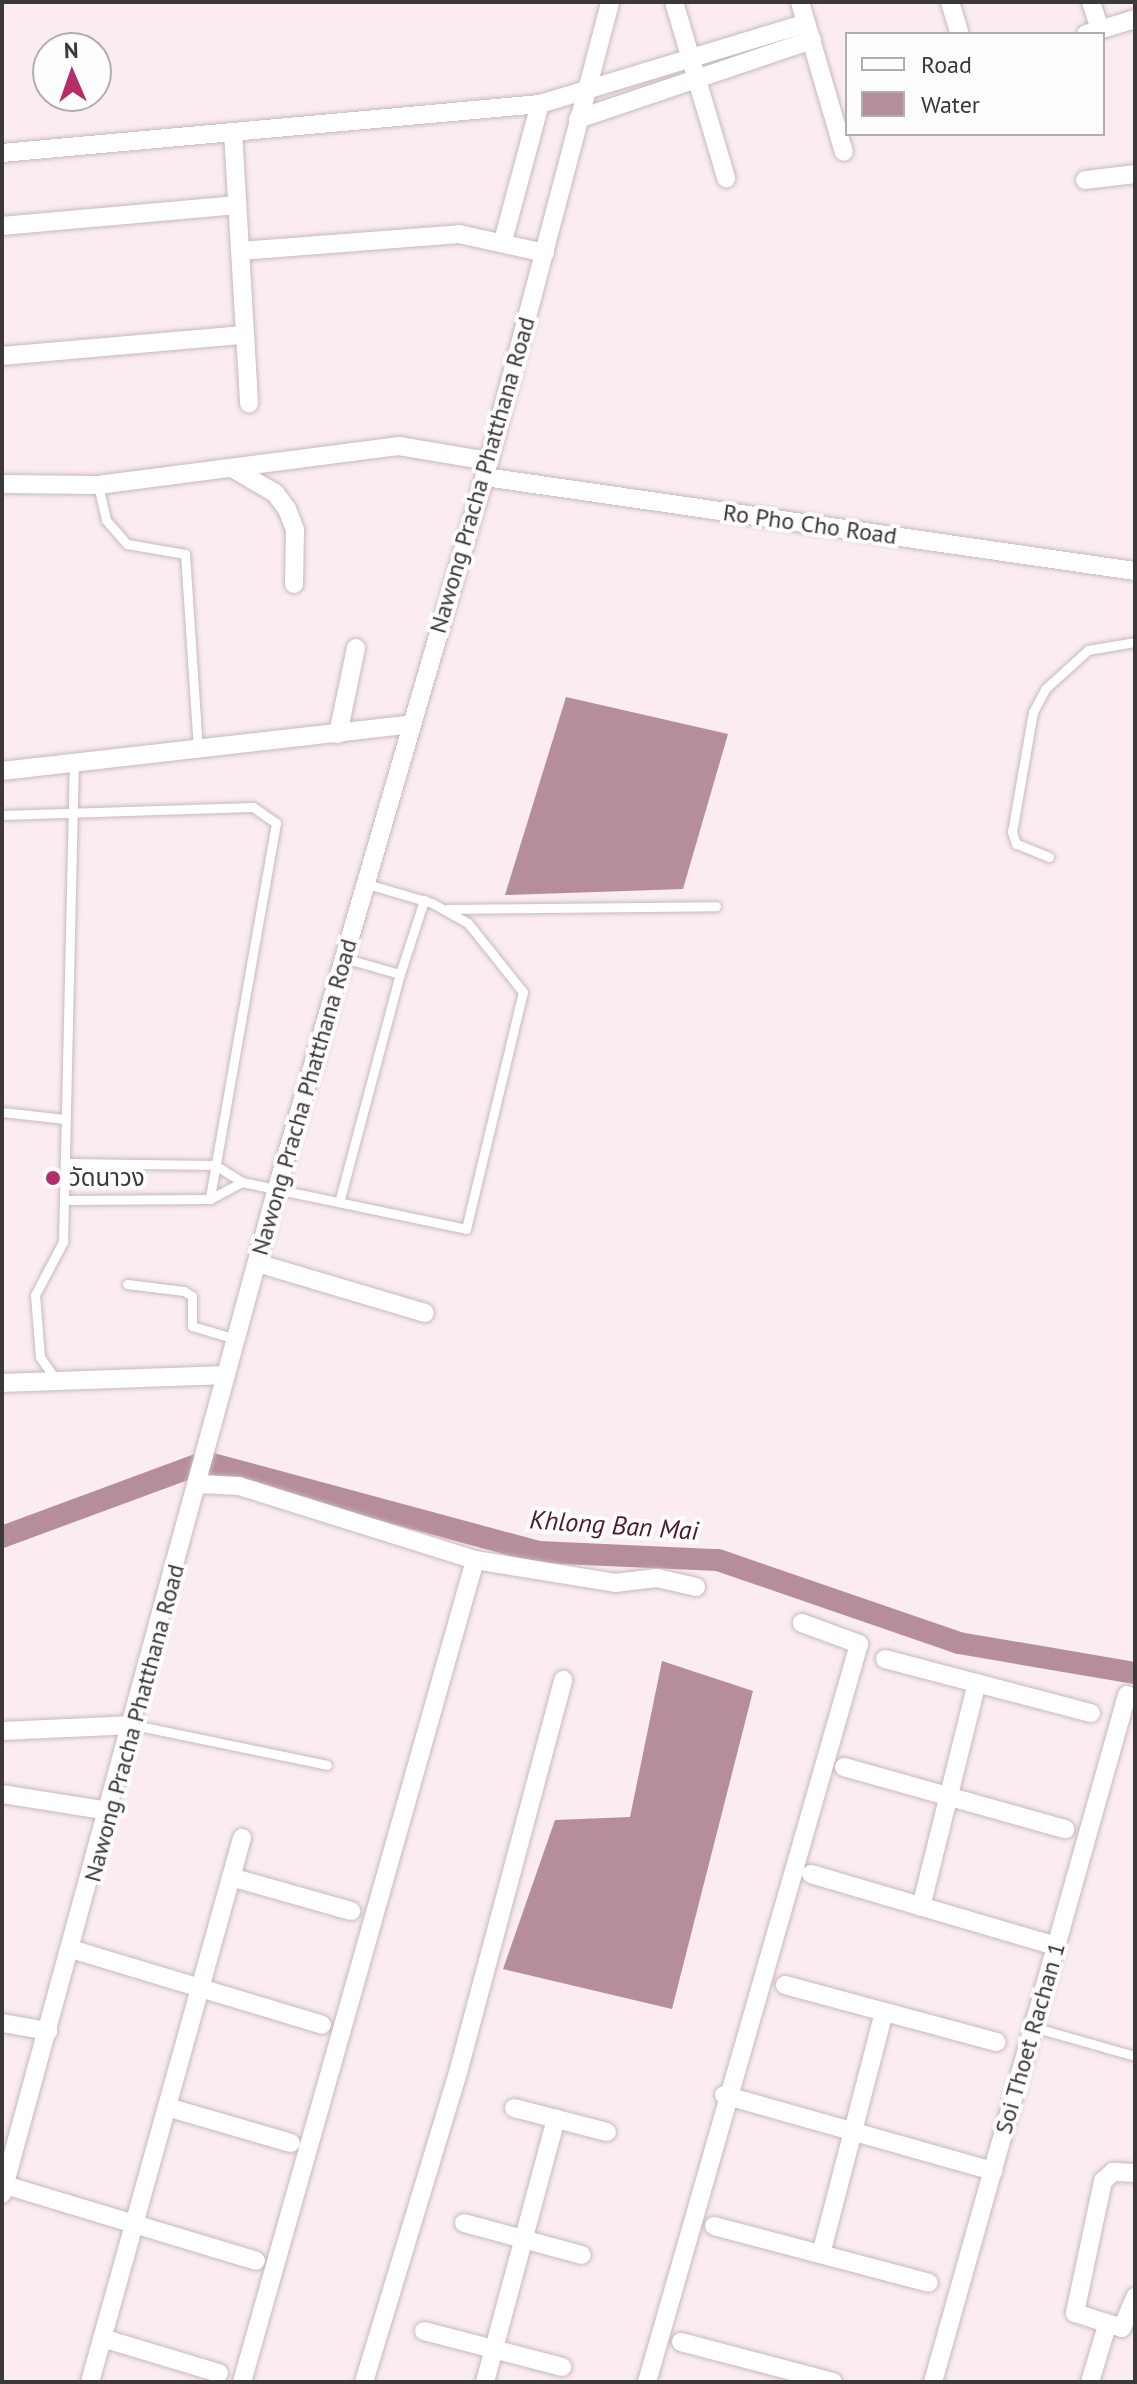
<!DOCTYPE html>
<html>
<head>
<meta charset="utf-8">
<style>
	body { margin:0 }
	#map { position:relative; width:1137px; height:2384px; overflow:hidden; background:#faecef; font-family:"PT Sans","Noto Sans Thai",sans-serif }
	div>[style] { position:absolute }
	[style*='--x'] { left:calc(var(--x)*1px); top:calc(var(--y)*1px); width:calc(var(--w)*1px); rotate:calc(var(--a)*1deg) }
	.water>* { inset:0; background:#b68e99 }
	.canal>* { height:22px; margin:-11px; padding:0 11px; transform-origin:11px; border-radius:11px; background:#b68e99 }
	.roads { filter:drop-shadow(0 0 2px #c7b9bd) drop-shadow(0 0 2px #c7b9bd) }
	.lane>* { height:9px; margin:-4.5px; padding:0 4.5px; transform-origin:4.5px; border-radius:4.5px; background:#fff }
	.street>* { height:18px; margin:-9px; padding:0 9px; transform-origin:9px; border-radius:9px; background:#fff }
	.dots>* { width:22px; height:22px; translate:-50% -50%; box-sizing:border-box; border:4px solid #fdfdfd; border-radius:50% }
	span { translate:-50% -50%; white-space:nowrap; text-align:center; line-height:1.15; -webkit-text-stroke:8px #fdfdfd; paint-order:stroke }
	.street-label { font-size:24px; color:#3c3738 }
	.poi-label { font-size:24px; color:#3c3738 }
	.left { translate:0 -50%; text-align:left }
	.water-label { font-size:26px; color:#4c192c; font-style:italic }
	.frame { position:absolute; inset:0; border:4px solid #3c3738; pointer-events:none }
	.legend { position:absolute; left:845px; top:32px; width:260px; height:104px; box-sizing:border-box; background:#fdfdfd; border:2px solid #b0aeae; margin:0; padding:10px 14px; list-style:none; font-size:24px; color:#3c3738 }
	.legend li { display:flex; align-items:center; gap:16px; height:40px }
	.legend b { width:40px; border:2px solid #b0aeae }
	.north { position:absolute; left:32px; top:32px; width:80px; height:80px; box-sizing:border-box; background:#fdfdfd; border:2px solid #b0aeae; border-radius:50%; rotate:358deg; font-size:22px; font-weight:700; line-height:32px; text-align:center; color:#3c3738 }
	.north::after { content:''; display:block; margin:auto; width:28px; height:36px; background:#b72d68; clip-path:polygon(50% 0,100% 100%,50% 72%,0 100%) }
</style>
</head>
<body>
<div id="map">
	<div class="water">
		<i style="clip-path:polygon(566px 697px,728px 734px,683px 889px,505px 895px)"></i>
		<i style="clip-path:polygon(662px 1661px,753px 1691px,672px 2009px,503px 1969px,555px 1820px,630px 1817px)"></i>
	</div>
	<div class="canal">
		<i style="--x:2;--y:1537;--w:216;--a:-20.3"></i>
		<i style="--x:205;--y:1462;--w:346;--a:15.1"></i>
		<i style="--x:539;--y:1552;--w:179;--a:2.6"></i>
		<i style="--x:718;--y:1560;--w:255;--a:19"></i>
		<i style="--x:959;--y:1643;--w:179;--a:9.7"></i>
	</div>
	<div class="roads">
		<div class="lane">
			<i style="--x:98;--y:485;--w:36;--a:77"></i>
			<i style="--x:106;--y:520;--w:32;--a:49"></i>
			<i style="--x:127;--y:544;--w:59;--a:9.8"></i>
			<i style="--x:185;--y:554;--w:196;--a:86.2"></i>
			<i style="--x:2;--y:815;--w:251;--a:-1.8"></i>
			<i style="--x:253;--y:807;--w:28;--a:35"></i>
			<i style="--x:276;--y:823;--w:382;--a:100"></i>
			<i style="--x:1049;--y:857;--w:35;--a:-158"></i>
			<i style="--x:1016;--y:844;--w:13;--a:-108"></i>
			<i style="--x:1012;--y:832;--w:122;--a:-80.1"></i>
			<i style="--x:1033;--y:712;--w:26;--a:-62"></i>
			<i style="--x:1045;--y:689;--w:58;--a:-42.2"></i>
			<i style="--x:1088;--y:650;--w:48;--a:-9.7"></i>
			<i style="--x:447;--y:909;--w:269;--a:-0.6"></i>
			<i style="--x:400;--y:974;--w:78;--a:-72"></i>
			<i style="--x:2;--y:1112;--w:63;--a:6.3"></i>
			<i style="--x:66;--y:1163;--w:149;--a:0.8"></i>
			<i style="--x:215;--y:1165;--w:32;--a:32"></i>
			<i style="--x:242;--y:1182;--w:229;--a:11.8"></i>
			<i style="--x:466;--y:1229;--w:244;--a:-76.5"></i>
			<i style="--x:523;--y:992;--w:88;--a:-128.6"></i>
			<i style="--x:468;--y:923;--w:41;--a:-150.9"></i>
			<i style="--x:432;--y:903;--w:71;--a:-163.6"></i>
			<i style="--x:340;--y:1199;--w:233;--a:-75.1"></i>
			<i style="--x:400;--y:974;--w:59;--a:-164.3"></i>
			<i style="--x:65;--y:1200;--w:145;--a:-0.4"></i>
			<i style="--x:210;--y:1199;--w:36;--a:-28"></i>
			<i style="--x:127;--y:1284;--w:57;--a:7"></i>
			<i style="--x:184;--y:1291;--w:9;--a:32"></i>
			<i style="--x:192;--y:1296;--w:30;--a:90"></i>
			<i style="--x:192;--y:1326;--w:46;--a:16.5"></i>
			<i style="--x:54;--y:1377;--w:24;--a:-125"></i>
			<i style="--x:40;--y:1357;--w:62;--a:-94.6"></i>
			<i style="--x:35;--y:1295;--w:60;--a:-62.2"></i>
			<i style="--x:63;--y:1242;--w:480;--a:-88.7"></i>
			<i style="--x:134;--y:1725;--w:197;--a:11.7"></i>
			<i style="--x:1033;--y:2027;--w:106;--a:15.9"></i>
		</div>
		<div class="street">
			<i style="--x:674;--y:2;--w:184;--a:73.5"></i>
			<i style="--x:800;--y:2;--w:156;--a:73.7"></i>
			<i style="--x:950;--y:2;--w:34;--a:73"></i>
			<i style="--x:1091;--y:2;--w:29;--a:72"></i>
			<i style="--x:1086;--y:34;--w:51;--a:-17"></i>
			<i style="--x:578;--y:119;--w:247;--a:-18.7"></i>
			<i style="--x:233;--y:132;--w:272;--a:86.6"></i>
			<i style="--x:2;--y:153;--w:540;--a:-5.2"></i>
			<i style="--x:540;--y:104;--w:278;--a:-16.9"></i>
			<i style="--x:1085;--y:180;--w:50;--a:-6.8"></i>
			<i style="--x:2;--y:226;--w:236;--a:-5.1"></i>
			<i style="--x:503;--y:241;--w:142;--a:-74.9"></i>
			<i style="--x:240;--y:251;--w:220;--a:-4.4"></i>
			<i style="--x:459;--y:234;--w:88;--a:12.5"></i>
			<i style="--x:2;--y:356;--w:242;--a:-5"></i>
			<i style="--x:232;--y:468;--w:50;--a:30.2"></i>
			<i style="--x:275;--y:493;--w:20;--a:53"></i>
			<i style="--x:287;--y:509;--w:22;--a:69"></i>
			<i style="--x:295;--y:530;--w:54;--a:91.1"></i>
			<i style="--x:485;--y:477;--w:657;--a:8.23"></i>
			<i style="--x:2;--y:484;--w:96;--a:0.6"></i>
			<i style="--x:98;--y:485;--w:304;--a:-7.4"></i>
			<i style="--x:399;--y:446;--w:91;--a:9.5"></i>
			<i style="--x:338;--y:734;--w:88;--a:-78.2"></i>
			<i style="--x:2;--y:771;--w:409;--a:-6.5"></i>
			<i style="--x:257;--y:1263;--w:175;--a:16.6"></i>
			<i style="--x:2;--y:1383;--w:224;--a:-2"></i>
			<i style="--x:199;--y:1484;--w:40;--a:2.9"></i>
			<i style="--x:239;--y:1486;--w:247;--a:17.4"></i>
			<i style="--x:475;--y:1560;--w:142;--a:9.3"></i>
			<i style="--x:615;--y:1583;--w:42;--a:-6.8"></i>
			<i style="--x:657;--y:1578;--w:40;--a:13"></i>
			<i style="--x:885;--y:1659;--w:213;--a:14.7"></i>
			<i style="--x:2;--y:1731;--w:132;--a:-2.6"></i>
			<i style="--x:844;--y:1767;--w:230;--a:15.7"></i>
			<i style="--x:2;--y:1794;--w:108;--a:9"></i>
			<i style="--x:811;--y:1874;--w:255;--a:16.4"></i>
			<i style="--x:231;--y:1877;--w:125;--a:15.8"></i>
			<i style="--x:921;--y:1907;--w:231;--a:-76"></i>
			<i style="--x:71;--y:1949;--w:262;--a:16.8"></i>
			<i style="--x:785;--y:1985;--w:219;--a:15.1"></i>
			<i style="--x:2;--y:2023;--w:47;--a:9.9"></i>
			<i style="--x:724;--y:2095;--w:280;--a:15.8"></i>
			<i style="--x:167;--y:2107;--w:129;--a:16.2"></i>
			<i style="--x:514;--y:2108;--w:96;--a:14.5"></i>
			<i style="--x:1135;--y:2173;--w:22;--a:-177"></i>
			<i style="--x:1113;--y:2172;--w:13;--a:138"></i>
			<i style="--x:1103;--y:2181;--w:135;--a:102"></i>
			<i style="--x:1075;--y:2313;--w:49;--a:17.7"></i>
			<i style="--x:1122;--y:2328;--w:34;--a:-67"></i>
			<i style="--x:5;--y:2185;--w:262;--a:16.8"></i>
			<i style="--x:2;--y:2194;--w:1043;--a:-74.71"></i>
			<i style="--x:277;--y:1188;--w:757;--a:-73.74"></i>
			<i style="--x:489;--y:461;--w:475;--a:-75.2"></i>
			<i style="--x:464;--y:2223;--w:122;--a:15.2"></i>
			<i style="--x:714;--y:2226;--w:222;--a:14.8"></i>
			<i style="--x:821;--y:2254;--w:250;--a:-75.4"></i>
			<i style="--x:424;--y:2331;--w:143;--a:14.6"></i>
			<i style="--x:102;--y:2338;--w:122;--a:16.7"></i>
			<i style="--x:681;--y:2342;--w:157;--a:14.7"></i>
			<i style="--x:90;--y:2382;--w:565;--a:-74.39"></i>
			<i style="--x:242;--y:2382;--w:854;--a:-74.17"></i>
			<i style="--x:364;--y:2382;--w:327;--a:-73.1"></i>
			<i style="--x:459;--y:2069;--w:403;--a:-75"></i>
			<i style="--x:485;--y:2382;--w:273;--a:-74.9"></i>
			<i style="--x:647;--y:2382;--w:768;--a:-73.97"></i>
			<i style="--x:859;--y:1644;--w:61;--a:-159.8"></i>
			<i style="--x:933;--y:2382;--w:714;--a:-74.23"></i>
			<i style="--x:1090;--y:2382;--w:55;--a:-73.2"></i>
		</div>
	</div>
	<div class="dots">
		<i style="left:53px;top:1178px;background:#b72d68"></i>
	</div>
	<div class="street-label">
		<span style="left:482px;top:475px;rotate:-74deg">Nawong Pracha Phatthana Road</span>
		<span style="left:810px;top:524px;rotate:8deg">Ro Pho Cho Road</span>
		<span style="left:304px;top:1097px;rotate:-74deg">Nawong Pracha Phatthana Road</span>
		<span style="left:134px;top:1723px;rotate:-75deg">Nawong Pracha Phatthana Road</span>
		<span style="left:1030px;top:2038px;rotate:-74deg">Soi Thoet Rachan 1</span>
	</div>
	<div class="poi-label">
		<span class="left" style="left:69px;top:1178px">วัดนาวง</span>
	</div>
	<div class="water-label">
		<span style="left:614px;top:1525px;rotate:4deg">Khlong Ban Mai</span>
	</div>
	<div class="frame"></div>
	<ul class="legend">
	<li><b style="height:10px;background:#fff"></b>Road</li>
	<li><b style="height:22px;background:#b68e99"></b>Water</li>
	</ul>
	<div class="north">N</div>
</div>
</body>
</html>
